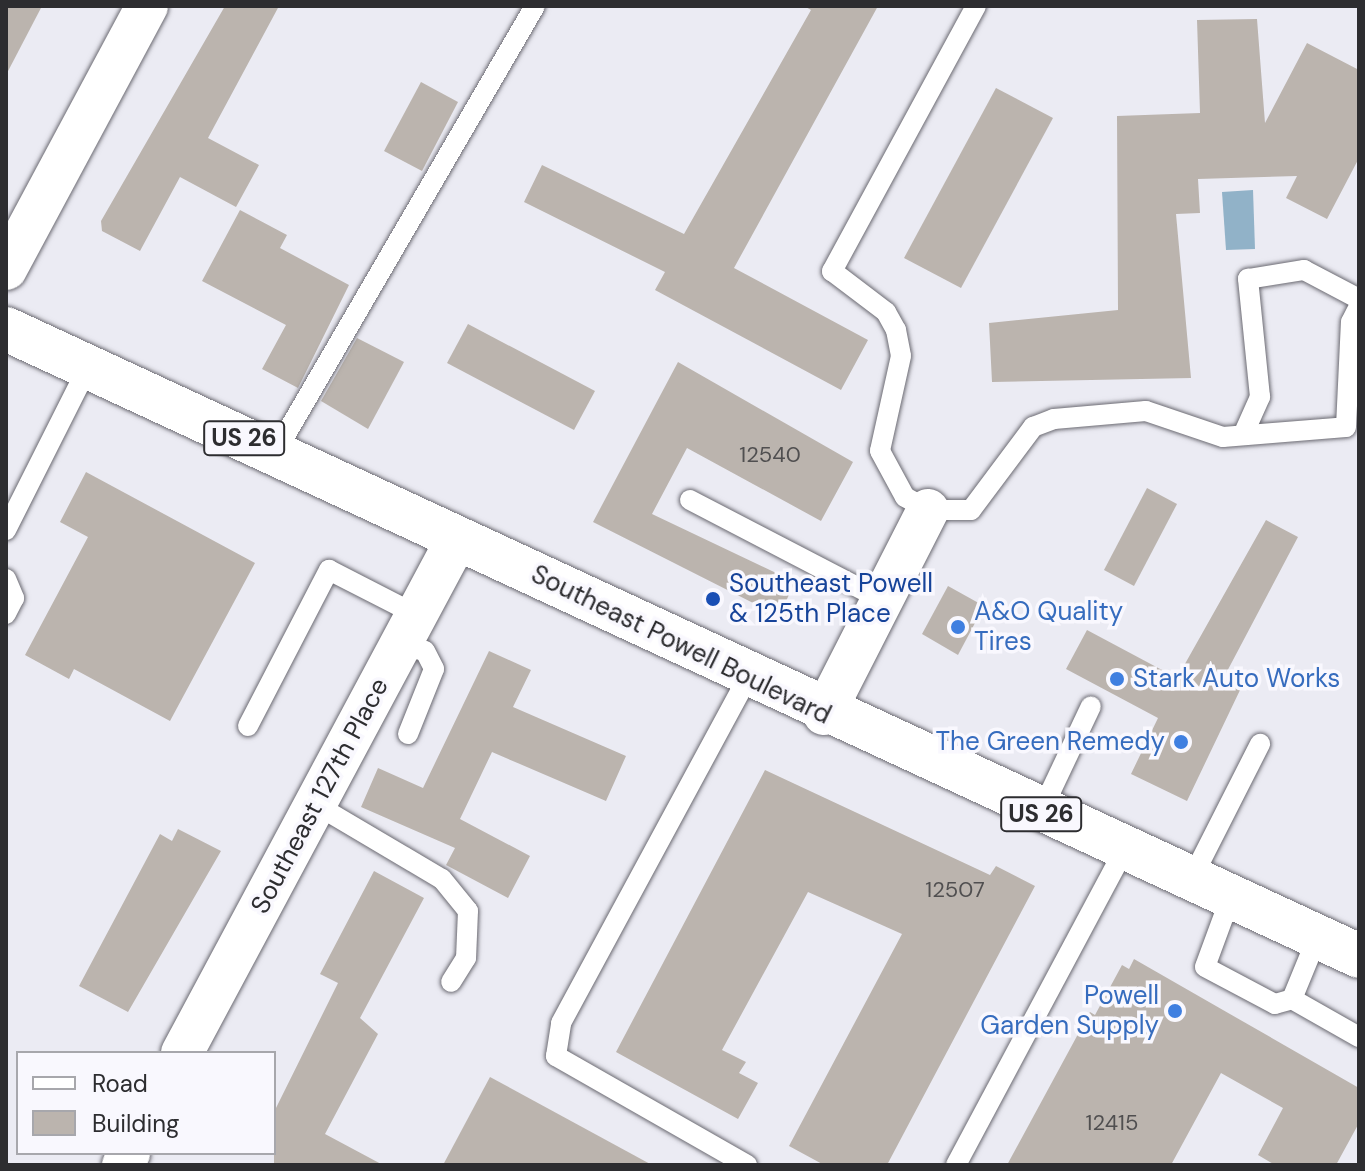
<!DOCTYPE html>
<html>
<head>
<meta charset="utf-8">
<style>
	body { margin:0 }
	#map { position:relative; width:1365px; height:1171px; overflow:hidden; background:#ebebf3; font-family:"DM Sans",sans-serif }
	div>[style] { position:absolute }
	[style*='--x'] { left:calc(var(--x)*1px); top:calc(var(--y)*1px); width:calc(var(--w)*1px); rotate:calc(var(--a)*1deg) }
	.water>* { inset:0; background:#91b2c8 }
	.building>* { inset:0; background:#bbb4ae }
	.roads { filter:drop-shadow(0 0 2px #6b6a72) drop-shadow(0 0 2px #6b6a72) }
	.lane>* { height:20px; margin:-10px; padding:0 10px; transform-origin:10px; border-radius:10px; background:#fff }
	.street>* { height:42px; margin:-21px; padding:0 21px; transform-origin:21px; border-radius:21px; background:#fff }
	.primary>* { height:44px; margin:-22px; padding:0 22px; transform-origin:22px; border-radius:22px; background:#fff }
	.dots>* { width:22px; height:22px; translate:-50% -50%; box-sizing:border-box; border:4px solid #f9f8fe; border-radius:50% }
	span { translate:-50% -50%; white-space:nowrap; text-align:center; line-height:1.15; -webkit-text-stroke:7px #f9f8fe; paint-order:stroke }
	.number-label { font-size:22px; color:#504f50 }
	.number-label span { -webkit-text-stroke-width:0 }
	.shield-label span { padding:2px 6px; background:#f9f8fe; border:2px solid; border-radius:6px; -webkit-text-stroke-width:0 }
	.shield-label { font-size:24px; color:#2d2d30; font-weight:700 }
	.transit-label { font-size:26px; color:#164399 }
	.left { translate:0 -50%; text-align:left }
	.shop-label { font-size:26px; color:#366cbe }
	.right { translate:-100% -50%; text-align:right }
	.street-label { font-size:26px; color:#2d2d30 }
	.frame { position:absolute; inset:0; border:8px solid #2d2d30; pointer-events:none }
	.legend { position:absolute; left:16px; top:1051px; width:260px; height:104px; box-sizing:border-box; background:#f9f8fe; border:2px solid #a7a7ac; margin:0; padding:10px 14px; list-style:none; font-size:24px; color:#2d2d30 }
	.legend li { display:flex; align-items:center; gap:16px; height:40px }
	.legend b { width:40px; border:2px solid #a7a7ac }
</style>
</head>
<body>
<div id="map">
	<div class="water">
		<i style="clip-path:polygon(1253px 190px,1255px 249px,1226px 250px,1222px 192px)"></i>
	</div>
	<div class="building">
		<i style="clip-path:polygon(6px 6px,42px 6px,6px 75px)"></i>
		<i style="clip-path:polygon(225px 6px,279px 6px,208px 138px,259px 165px,236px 207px,180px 177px,140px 251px,102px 231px,101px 221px)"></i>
		<i style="clip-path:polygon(804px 6px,878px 6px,734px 268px,868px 340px,841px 390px,655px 290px,665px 272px,524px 202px,542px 165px,684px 234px,811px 10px)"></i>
		<i style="clip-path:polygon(1257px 19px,1265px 123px,1307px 43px,1359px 70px,1359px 158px,1327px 219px,1286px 198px,1297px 176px,1198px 179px,1200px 213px,1176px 214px,1191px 378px,992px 382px,989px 323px,1118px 310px,1117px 116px,1200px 113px,1197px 20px)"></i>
		<i style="clip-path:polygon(421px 82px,458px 102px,422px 171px,384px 151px)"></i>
		<i style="clip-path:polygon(996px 88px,1053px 118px,961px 288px,904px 258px)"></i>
		<i style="clip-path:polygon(240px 210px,287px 235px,280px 248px,349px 285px,298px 388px,262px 369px,286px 325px,202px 281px)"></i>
		<i style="clip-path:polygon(468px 324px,595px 391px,574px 430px,447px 363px)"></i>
		<i style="clip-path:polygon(357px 338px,404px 362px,368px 429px,321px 401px)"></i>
		<i style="clip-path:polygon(678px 362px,853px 462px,821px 521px,687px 448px,652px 514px,795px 582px,779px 616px,593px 522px)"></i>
		<i style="clip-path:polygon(86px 472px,255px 563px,170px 721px,74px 669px,69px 679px,25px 655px,88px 537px,60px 522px)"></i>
		<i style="clip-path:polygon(1147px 488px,1177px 504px,1134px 586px,1104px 570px)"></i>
		<i style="clip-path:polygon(1266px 520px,1298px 537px,1223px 679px,1241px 688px,1187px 801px,1131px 774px,1158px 718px,1066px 669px,1087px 630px,1177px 678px)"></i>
		<i style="clip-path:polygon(948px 586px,984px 606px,958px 655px,922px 634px)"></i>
		<i style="clip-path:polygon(489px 651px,531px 670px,513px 707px,626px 756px,606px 801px,492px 752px,460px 819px,530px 856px,508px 898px,446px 865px,455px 848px,361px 807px,378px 768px,423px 788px)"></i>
		<i style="clip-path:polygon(765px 770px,990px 875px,996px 866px,1035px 886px,887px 1165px,824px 1165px,789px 1146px,902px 934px,808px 892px,722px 1050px,746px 1062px,739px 1073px,758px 1083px,738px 1119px,616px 1052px)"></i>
		<i style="clip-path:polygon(178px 829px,221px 851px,128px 1012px,79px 986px,160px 834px,172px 841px)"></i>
		<i style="clip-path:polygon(374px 871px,424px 898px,360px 1018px,378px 1034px,325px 1134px,383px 1165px,274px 1165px,274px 1112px,338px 983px,320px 974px)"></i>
		<i style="clip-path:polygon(1134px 959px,1359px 1088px,1359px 1123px,1336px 1165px,1275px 1165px,1258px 1155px,1283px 1108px,1221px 1073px,1171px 1165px,1007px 1165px,1090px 1012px,1095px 1015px,1122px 965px,1129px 969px)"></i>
		<i style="clip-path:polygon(490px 1077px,652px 1165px,443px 1165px)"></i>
	</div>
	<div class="roads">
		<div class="lane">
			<i style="--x:976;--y:6;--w:302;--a:118.5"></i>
			<i style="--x:832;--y:271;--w:68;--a:37.2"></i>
			<i style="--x:886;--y:312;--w:21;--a:61"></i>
			<i style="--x:896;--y:330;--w:26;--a:79"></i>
			<i style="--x:901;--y:356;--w:97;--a:102.5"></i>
			<i style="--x:880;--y:451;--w:52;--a:61.5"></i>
			<i style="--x:905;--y:497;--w:26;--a:29"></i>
			<i style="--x:928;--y:510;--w:43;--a:0"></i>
			<i style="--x:971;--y:510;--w:104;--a:-53.2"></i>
			<i style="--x:1033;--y:427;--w:22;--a:-21"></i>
			<i style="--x:1054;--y:419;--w:92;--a:-5"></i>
			<i style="--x:1146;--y:411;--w:81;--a:18.7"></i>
			<i style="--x:1223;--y:437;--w:123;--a:-4.6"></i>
			<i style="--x:1346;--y:427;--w:105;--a:-87.3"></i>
			<i style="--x:1351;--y:322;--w:18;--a:-63"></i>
			<i style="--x:1243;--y:435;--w:42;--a:-65.9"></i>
			<i style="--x:1260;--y:397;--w:119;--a:-95.8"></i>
			<i style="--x:1248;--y:279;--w:57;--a:-9.1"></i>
			<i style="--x:1304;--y:270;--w:62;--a:27.8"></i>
			<i style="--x:275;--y:453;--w:517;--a:-59.82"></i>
			<i style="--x:690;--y:500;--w:216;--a:27.5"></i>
			<i style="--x:6;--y:530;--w:182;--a:-63.3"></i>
			<i style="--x:6;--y:579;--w:21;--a:67"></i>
			<i style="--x:14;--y:598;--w:18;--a:117"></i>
			<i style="--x:400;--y:646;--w:25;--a:11"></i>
			<i style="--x:425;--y:651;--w:20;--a:63"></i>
			<i style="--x:434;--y:669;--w:70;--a:111.8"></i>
			<i style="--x:248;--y:726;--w:176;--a:-62.6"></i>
			<i style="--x:329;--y:570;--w:99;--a:27.1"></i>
			<i style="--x:315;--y:804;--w:147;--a:30.6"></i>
			<i style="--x:442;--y:879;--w:41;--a:50.9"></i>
			<i style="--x:468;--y:911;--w:47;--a:92.4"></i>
			<i style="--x:466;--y:958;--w:28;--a:122"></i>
			<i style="--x:1040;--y:814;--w:119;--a:-64.7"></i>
			<i style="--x:1190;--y:882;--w:155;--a:-63.1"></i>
			<i style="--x:1230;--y:899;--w:72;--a:110.2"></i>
			<i style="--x:1205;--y:967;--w:79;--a:27.9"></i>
			<i style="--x:1275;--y:1004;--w:18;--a:-16"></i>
			<i style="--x:1292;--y:999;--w:77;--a:29.6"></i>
			<i style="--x:1292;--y:999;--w:66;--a:-67.7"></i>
			<i style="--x:747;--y:1165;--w:220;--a:-150.3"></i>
			<i style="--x:556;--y:1056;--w:33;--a:-81"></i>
			<i style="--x:561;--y:1023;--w:393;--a:-61.6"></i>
			<i style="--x:956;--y:1165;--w:356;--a:-61.9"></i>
		</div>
		<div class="street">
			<i style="--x:6;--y:269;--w:298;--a:-61.8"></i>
			<i style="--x:824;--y:714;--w:229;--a:-63"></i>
			<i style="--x:182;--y:1053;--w:583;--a:-61.85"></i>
			<i style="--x:123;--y:1165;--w:13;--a:-63"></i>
		</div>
		<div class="primary">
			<i style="--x:6;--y:329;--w:1491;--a:24.86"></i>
		</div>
	</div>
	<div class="dots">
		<i style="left:713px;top:599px;background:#1a4fb4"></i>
		<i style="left:958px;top:627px;background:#3f7fe0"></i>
		<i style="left:1117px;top:679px;background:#3f7fe0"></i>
		<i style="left:1181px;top:742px;background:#3f7fe0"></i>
		<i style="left:1175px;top:1011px;background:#3f7fe0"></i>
	</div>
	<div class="number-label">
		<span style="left:770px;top:455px">12540</span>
		<span style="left:955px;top:890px">12507</span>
		<span style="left:1112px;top:1123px">12415</span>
	</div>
	<div class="shield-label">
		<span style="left:244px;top:438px">US 26</span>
		<span style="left:1041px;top:814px">US 26</span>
	</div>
	<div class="transit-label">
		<span class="left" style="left:729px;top:599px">Southeast Powell<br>&amp; 125th Place</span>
	</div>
	<div class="shop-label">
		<span class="left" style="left:974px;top:627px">A&amp;O Quality<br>Tires</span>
		<span class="left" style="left:1133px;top:679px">Stark Auto Works</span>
		<span class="right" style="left:1165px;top:742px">The Green Remedy</span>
		<span class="right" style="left:1159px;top:1011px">Powell<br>Garden Supply</span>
	</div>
	<div class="street-label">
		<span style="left:681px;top:645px;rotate:26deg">Southeast Powell Boulevard</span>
		<span style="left:320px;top:796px;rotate:-62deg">Southeast 127th Place</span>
	</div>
	<div class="frame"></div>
	<ul class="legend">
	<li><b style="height:10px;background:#fff"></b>Road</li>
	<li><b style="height:22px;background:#bbb4ae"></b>Building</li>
	</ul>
</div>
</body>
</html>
